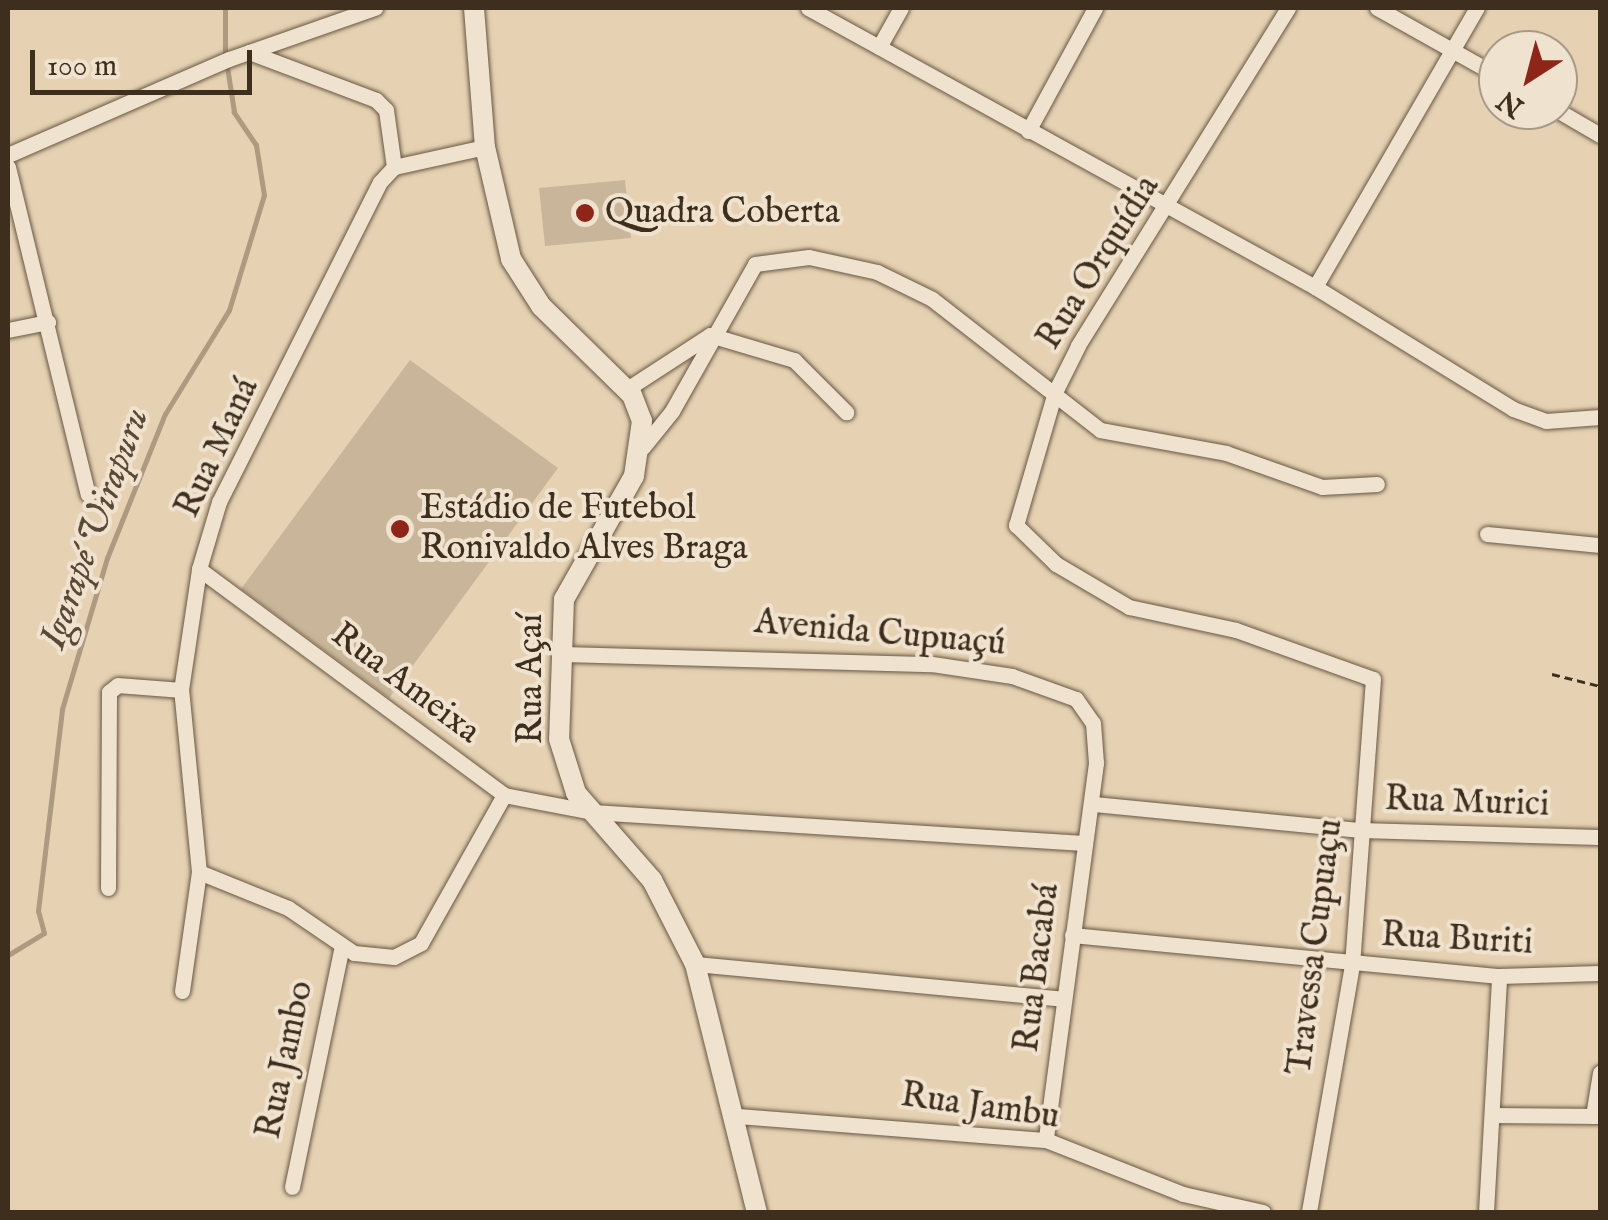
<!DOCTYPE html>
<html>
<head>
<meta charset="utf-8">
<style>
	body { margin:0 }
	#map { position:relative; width:1608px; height:1220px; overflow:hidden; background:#e6d2b3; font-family:"IM FELL English",serif }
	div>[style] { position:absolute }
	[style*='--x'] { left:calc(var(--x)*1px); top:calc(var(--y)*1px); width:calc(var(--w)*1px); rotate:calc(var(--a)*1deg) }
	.green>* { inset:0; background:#c9b69a }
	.stream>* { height:5px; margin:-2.5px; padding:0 2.5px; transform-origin:2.5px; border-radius:2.5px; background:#ad9a80 }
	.path>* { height:2.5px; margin-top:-1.25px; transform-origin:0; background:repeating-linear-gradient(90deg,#3e2e1d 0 8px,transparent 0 13px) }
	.roads { filter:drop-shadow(0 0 2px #685742) drop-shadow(0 0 2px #685742) }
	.minor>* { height:15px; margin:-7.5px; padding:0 7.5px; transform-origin:7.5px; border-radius:7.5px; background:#efe2ce }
	.tertiary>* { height:20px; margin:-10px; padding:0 10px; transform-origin:10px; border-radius:10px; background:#efe2ce }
	.dots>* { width:28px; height:28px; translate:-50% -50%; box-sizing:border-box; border:5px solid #efe2ce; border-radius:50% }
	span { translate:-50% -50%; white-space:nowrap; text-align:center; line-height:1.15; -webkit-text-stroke:8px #efe2ce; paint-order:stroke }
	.poi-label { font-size:35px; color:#3e2e1d }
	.left { translate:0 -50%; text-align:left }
	.street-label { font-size:35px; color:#3e2e1d }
	.water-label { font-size:38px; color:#5a4936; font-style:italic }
	.frame { position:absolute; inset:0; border:10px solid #3e2e1d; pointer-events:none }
	.north { position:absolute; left:1478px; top:30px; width:100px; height:100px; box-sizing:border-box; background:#efe2ce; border:2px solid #a89a87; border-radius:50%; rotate:216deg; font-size:28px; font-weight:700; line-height:40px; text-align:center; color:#3e2e1d }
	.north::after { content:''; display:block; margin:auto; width:35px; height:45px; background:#8f2418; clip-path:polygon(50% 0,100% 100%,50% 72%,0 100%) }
	.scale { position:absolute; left:30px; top:50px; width:222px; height:45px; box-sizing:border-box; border:5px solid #3e2e1d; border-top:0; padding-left:12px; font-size:30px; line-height:35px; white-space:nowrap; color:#3e2e1d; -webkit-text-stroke:8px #efe2ce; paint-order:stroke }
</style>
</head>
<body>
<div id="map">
	<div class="green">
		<i style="clip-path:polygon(625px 180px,631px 238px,545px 246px,539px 188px)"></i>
		<i style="clip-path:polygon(410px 360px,558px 468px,389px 698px,241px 589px)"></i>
	</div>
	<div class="stream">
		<i style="--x:225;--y:55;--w:47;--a:-90"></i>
		<i style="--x:8;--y:955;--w:42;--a:-31.4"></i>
		<i style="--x:44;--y:933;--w:23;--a:-105"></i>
		<i style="--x:38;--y:911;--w:203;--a:-83.2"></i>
		<i style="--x:62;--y:709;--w:158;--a:-73.4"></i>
		<i style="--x:107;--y:558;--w:155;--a:-68.1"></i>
		<i style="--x:165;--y:414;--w:122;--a:-58.4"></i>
		<i style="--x:229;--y:310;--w:120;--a:-73.1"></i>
		<i style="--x:264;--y:195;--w:51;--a:-99.1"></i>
		<i style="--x:256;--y:145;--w:40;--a:-124"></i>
		<i style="--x:234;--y:112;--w:47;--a:-98.7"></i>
	</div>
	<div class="path">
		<i style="--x:1552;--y:674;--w:49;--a:14"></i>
	</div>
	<div class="roads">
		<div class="minor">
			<i style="--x:808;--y:8;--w:579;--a:28.82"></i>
			<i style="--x:1315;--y:287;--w:233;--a:31.6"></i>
			<i style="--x:1513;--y:409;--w:35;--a:20"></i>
			<i style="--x:1546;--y:421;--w:54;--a:-4.2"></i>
			<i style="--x:1288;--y:8;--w:398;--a:121.9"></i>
			<i style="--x:1078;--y:346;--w:51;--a:116.6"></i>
			<i style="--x:1055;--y:392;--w:139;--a:106.3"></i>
			<i style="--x:1016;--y:525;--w:56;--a:44.3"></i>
			<i style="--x:1056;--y:564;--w:85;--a:30.5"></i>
			<i style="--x:1129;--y:607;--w:109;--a:12.1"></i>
			<i style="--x:1236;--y:630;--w:145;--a:19.7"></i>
			<i style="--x:1373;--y:679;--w:287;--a:94.2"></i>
			<i style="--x:1352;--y:965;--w:251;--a:99.9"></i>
			<i style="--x:1377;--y:8;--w:139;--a:29.3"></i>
			<i style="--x:879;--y:47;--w:45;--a:-60.6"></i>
			<i style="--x:249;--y:52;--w:136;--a:20.7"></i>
			<i style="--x:376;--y:100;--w:14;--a:45"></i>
			<i style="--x:386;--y:110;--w:58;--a:82"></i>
			<i style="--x:1557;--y:110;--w:50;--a:30.2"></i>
			<i style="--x:1028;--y:131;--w:140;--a:-61.4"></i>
			<i style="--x:8;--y:155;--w:241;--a:-23.5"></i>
			<i style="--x:229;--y:59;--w:155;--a:-19.3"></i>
			<i style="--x:8;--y:167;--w:337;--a:76.3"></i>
			<i style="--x:1315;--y:287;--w:323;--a:-59.9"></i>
			<i style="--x:8;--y:330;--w:41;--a:-11.3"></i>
			<i style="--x:627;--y:389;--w:99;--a:-33"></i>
			<i style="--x:710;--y:335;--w:88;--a:16.6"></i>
			<i style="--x:794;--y:360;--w:74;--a:45"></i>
			<i style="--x:643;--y:447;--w:46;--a:-51.1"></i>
			<i style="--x:672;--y:411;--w:169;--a:-60.5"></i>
			<i style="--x:755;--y:264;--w:54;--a:-7.4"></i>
			<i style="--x:809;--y:257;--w:70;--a:12.4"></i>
			<i style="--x:877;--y:272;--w:61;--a:26.1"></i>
			<i style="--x:932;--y:299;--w:213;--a:37.9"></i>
			<i style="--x:1100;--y:430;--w:128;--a:10.3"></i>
			<i style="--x:1226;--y:453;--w:102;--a:19.5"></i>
			<i style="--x:1322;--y:487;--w:55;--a:-3.1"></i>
			<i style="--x:1487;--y:534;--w:114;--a:5.6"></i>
			<i style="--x:199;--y:569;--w:380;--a:36.5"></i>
			<i style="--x:504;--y:795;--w:90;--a:10.9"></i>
			<i style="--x:592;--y:812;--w:493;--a:3.6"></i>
			<i style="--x:563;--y:654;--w:369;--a:1.6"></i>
			<i style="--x:932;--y:664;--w:81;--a:8.5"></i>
			<i style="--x:1012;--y:676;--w:68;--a:19.8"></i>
			<i style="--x:1076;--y:699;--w:29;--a:55"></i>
			<i style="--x:1093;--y:723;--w:40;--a:85.7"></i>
			<i style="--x:1096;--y:763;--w:380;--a:97.6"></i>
			<i style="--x:1094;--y:804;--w:268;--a:5.6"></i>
			<i style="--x:1361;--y:830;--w:239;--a:1.7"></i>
			<i style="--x:199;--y:872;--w:96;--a:22"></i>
			<i style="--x:288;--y:908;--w:80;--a:34.3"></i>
			<i style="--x:354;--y:953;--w:40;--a:5.7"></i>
			<i style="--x:394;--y:957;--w:30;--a:-27"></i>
			<i style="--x:421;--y:943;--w:170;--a:-60.7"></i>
			<i style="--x:108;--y:888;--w:196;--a:-89.7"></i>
			<i style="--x:109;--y:692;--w:11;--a:-38"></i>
			<i style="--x:118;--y:685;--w:63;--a:4.5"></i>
			<i style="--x:1072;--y:935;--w:429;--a:5.5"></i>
			<i style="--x:1499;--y:976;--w:101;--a:-1.7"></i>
			<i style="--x:695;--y:964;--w:370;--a:5.4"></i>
			<i style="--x:182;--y:991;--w:120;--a:-81.9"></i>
			<i style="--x:199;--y:872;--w:183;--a:-95.6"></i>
			<i style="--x:181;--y:690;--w:122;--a:-81.5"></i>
			<i style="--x:199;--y:569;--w:70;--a:-73.4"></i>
			<i style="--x:219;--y:502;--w:358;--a:-63.3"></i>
			<i style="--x:380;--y:182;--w:21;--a:-47"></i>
			<i style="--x:394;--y:167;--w:93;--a:-12.4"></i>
			<i style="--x:1492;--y:1115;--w:108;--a:0.5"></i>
			<i style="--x:739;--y:1116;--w:308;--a:4.5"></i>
			<i style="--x:1046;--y:1140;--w:147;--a:21.5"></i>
			<i style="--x:1183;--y:1194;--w:82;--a:12.7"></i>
			<i style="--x:1593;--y:1116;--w:44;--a:-80.8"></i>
			<i style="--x:292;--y:1187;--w:246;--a:-78.3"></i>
			<i style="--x:1486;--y:1212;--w:236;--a:-86.8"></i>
		</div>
		<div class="tertiary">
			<i style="--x:474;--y:8;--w:139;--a:85.5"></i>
			<i style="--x:485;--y:147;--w:115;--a:76.9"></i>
			<i style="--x:511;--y:259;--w:56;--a:57.4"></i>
			<i style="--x:541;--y:306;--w:127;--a:44.4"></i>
			<i style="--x:632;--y:395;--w:28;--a:69"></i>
			<i style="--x:642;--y:421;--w:56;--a:98.3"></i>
			<i style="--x:634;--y:476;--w:142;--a:119.6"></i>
			<i style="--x:564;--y:599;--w:140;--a:92"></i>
			<i style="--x:559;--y:739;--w:57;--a:72.5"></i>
			<i style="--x:576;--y:793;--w:116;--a:48.9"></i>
			<i style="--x:652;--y:880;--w:94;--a:62.9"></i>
			<i style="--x:695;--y:964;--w:256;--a:76"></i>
		</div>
	</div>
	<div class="dots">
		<i style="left:585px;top:213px;background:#8f2418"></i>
		<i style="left:400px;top:529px;background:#8f2418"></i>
	</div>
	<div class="poi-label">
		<span class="left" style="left:605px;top:213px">Quadra Coberta</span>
		<span class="left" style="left:420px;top:529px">Estádio de Futebol<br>Ronivaldo Alves Braga</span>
	</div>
	<div class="street-label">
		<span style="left:1099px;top:263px;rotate:-58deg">Rua Orquídia</span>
		<span style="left:218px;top:448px;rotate:-65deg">Rua Maná</span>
		<span style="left:880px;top:634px;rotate:5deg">Avenida Cupuaçú</span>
		<span style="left:532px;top:679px;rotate:-90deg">Rua Açaí</span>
		<span style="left:405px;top:684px;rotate:37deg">Rua Ameixa</span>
		<span style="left:1467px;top:803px;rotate:2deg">Rua Murici</span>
		<span style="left:1457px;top:940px;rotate:3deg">Rua Buriti</span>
		<span style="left:1316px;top:947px;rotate:-83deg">Travessa Cupuaçu</span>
		<span style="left:1038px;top:968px;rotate:-83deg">Rua Bacabá</span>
		<span style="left:286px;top:1060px;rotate:-78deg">Rua Jambo</span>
		<span style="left:980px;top:1107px;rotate:8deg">Rua Jambu</span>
	</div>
	<div class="water-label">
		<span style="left:96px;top:529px;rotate:-70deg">Igarapé Uirapuru</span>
	</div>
	<div class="frame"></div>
	<div class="north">N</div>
	<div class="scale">100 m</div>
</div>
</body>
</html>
